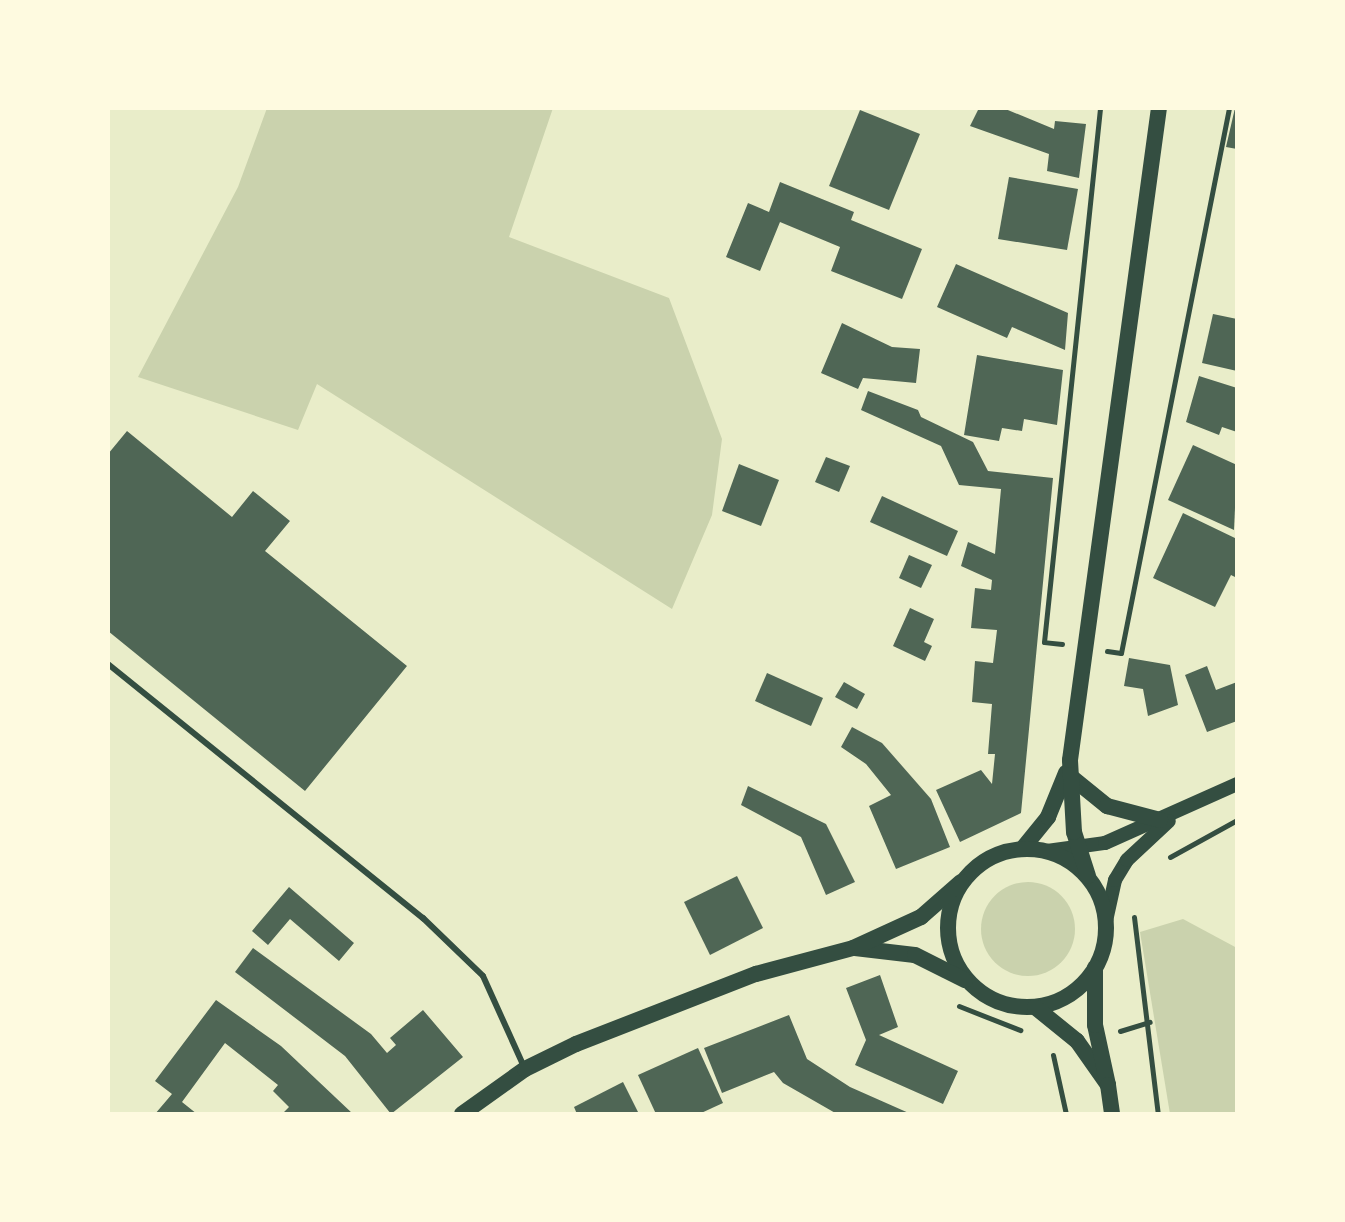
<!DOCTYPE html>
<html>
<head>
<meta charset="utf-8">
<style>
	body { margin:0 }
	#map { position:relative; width:1345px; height:1222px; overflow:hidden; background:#e9edc9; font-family:"Nunito Sans",sans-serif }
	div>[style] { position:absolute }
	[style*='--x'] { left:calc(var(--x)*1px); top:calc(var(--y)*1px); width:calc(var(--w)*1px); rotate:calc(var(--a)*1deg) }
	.green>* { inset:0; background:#cad2ad }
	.round { border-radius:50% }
	.building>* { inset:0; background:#4f6655 }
	.path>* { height:5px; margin:-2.5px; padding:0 2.5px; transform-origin:2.5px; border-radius:2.5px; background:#344e41 }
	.service>* { height:6px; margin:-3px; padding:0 3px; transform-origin:3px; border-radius:3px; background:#344e41 }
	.tertiary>* { height:14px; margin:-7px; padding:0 7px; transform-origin:7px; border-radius:7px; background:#344e41 }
	.secondary>* { height:16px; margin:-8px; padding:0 8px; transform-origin:8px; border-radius:8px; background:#344e41 }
	.secondary>.ring { margin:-8px; padding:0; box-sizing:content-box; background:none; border:16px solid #344e41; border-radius:50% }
	span { translate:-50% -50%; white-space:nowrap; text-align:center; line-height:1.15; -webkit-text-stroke:6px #fefae0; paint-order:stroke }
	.frame { position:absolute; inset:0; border:110px solid #fefae0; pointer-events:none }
</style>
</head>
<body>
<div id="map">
	<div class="green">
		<i style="clip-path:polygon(267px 108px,553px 108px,509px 237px,669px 298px,722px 439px,712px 515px,672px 609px,317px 384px,298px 430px,138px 377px,238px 187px)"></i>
		<i class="round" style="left:981px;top:882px;width:94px;height:94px"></i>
		<i style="clip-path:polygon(1183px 919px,1237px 948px,1237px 1114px,1170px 1114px,1140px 932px)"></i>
	</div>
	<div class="building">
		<i style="clip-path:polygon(979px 108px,1003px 108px,1054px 129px,1055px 121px,1086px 124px,1079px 178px,1047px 171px,1049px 154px,970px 126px)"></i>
		<i style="clip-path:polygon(1235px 108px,1237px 108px,1237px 149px,1226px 147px)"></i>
		<i style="clip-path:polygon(860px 110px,920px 134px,889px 210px,829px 186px)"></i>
		<i style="clip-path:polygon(1009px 177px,1078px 189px,1067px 250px,998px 239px)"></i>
		<i style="clip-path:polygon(780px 182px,854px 212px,851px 220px,922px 249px,902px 299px,831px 271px,840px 247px,780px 222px,760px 271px,726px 257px,748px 203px,769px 212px)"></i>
		<i style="clip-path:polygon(956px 264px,1068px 313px,1065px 350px,1012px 327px,1007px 338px,937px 307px)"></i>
		<i style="clip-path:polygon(1213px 314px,1237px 319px,1237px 371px,1202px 363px)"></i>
		<i style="clip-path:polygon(842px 323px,892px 347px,920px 349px,916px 383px,863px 378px,858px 389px,821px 373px)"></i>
		<i style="clip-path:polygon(977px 355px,1063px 370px,1057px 425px,1024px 419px,1022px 431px,1002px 428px,999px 441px,964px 435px)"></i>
		<i style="clip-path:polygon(1199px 376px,1237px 388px,1237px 432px,1222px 427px,1219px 435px,1186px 422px)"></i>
		<i style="clip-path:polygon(868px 391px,918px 410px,921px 417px,973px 442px,988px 471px,1053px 478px,1021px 813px,960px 842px,936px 790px,981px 770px,992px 784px,995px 754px,988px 754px,992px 704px,972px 702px,975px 661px,993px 663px,997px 630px,971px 628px,975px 588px,991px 590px,992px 580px,961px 566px,968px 542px,995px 554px,1001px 489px,959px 485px,941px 446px,861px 410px)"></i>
		<i style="clip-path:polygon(127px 431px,232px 517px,253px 491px,290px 521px,265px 551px,407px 666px,305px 791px,108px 631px,108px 454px)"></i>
		<i style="clip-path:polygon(1193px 445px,1237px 465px,1234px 530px,1168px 500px)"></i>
		<i style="clip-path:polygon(826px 457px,850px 466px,839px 492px,815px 482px)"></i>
		<i style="clip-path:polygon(739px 464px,779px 480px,761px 526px,722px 511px)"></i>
		<i style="clip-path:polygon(882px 496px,958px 531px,947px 556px,870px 522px)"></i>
		<i style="clip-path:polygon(1183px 513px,1237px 539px,1237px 578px,1231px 575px,1215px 607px,1153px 578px)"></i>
		<i style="clip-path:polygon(909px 555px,932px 565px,921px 588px,899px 578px)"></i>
		<i style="clip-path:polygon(910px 608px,934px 619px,924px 642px,932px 646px,925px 661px,893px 646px)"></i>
		<i style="clip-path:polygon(1129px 658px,1170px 665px,1178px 705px,1148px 716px,1143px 689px,1124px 686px)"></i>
		<i style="clip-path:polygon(1207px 666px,1216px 690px,1237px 682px,1237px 721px,1207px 732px,1185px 675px)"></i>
		<i style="clip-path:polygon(767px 673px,823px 698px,811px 726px,755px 701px)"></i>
		<i style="clip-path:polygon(844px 682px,865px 694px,857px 709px,835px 697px)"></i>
		<i style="clip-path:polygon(852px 727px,882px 743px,931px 799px,950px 847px,896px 869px,869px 806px,891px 795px,866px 764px,841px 747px)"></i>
		<i style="clip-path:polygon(748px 786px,826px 824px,855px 882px,826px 895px,801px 837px,741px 805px)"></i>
		<i style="clip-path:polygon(737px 876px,763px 928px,710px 955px,684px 902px)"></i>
		<i style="clip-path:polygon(289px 887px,354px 943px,339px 961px,290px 919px,268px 945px,252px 931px)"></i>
		<i style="clip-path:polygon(253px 948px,371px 1034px,387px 1053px,396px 1045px,390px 1038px,423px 1010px,463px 1057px,391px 1114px,345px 1056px,235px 972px)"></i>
		<i style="clip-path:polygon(880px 975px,898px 1027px,879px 1035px,958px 1071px,943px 1104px,855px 1065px,866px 1040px,846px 988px)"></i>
		<i style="clip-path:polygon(216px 1000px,281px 1046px,353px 1114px,282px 1114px,289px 1107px,273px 1091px,278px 1085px,225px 1043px,182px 1102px,197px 1114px,155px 1114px,172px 1094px,155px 1081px)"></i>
		<i style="clip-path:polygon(789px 1015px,807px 1059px,850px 1087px,911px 1114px,837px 1114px,783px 1083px,774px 1072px,722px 1093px,704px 1048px)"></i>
		<i style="clip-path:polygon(698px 1048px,723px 1103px,699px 1114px,656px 1114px,638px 1075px)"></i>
		<i style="clip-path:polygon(623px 1082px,639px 1114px,577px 1114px,574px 1107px)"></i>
	</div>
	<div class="path">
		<i style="--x:1062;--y:644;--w:18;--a:-174"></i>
		<i style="--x:1044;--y:642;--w:537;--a:-84.01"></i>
		<i style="--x:1107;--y:651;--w:14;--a:8"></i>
		<i style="--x:1121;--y:653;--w:556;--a:-78.79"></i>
		<i style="--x:1170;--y:857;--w:77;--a:-28.9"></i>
		<i style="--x:1134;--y:917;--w:198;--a:83.1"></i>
		<i style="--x:959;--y:1006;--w:66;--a:21.5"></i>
		<i style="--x:1120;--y:1031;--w:31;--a:-17"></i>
		<i style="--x:1053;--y:1055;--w:60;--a:77.6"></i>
	</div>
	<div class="service">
		<i style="--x:108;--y:664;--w:405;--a:38.9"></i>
		<i style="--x:423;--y:918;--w:83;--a:44"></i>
		<i style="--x:483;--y:976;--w:102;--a:65.7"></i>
	</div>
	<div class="tertiary">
		<i style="--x:1047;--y:851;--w:59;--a:-7.9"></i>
		<i style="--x:1105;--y:843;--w:145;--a:-24.1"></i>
		<i style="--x:1106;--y:921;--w:42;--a:-77.6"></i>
		<i style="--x:1115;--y:880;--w:23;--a:-59"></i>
		<i style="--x:1127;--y:860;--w:57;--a:-42.9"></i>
	</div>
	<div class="secondary">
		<i style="--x:1070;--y:776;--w:48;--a:39"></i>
		<i style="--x:1107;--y:806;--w:55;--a:14.8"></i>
		<i style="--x:1023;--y:848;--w:40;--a:-51"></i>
		<i style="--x:1048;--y:817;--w:48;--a:-67.8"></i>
		<i class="ring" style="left:948px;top:849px;width:142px;height:142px"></i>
		<i style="--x:1088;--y:876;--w:46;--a:-107.7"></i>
		<i style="--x:1074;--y:832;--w:72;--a:-93.2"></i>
		<i style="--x:1070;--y:760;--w:658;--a:-82.23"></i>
		<i style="--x:855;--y:948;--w:60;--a:6.7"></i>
		<i style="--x:915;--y:955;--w:56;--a:26.6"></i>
		<i style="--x:1035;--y:1007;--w:54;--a:39"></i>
		<i style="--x:1077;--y:1041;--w:54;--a:54.8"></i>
		<i style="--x:1108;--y:1085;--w:61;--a:-102.2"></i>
		<i style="--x:1095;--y:1025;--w:57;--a:-90"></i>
		<i style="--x:1108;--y:1085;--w:29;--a:82"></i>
		<i style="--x:462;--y:1114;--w:77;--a:-35.5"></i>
		<i style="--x:525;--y:1069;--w:57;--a:-26.1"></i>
		<i style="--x:576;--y:1044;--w:193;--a:-21.3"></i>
		<i style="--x:756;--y:974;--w:100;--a:-15"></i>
		<i style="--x:853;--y:948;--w:75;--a:-24.5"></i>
		<i style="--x:921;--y:917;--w:53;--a:-41.2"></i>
	</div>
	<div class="frame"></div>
</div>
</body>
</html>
